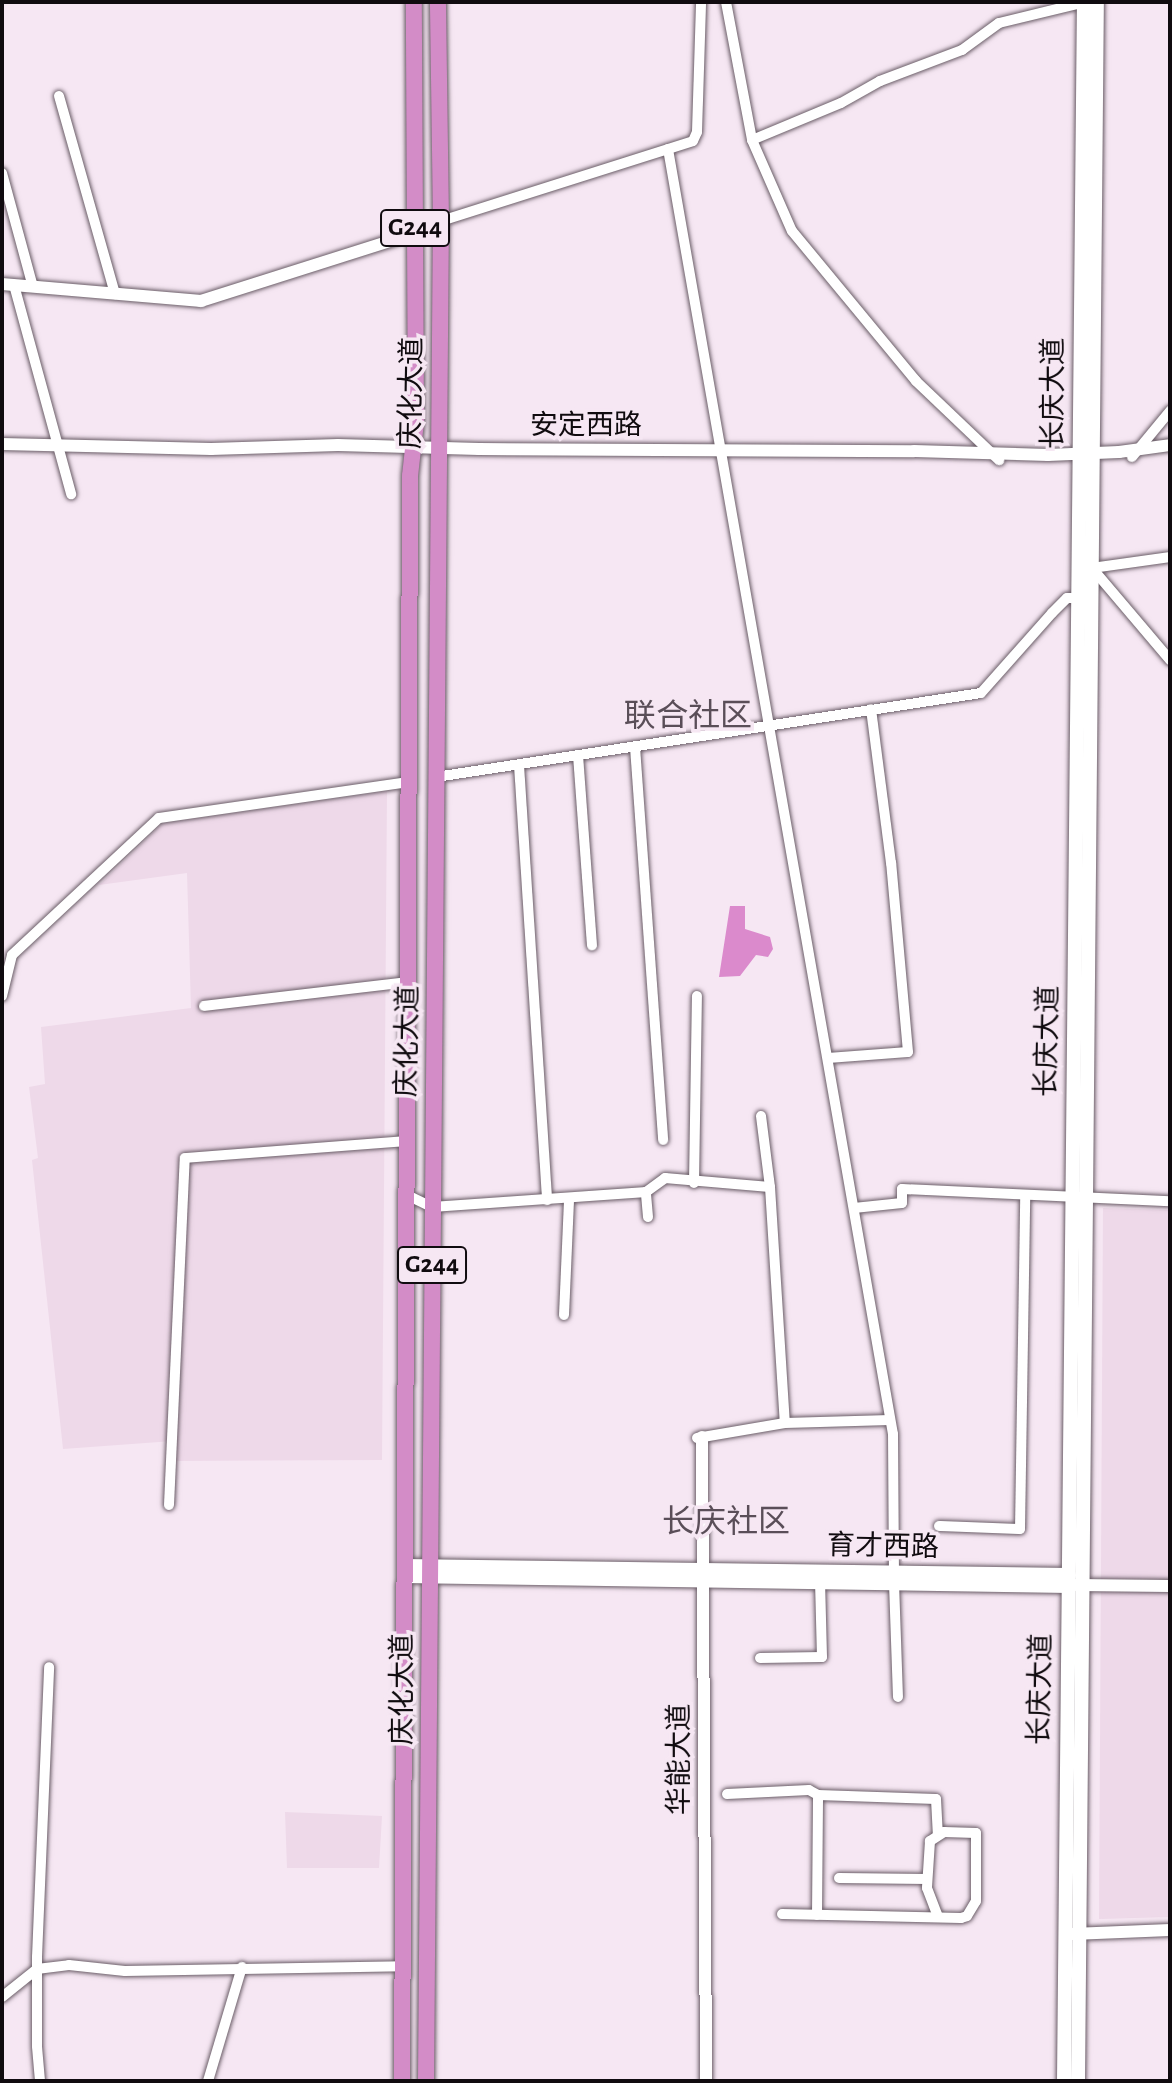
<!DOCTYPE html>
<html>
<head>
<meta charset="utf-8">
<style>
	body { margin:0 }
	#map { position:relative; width:1172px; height:2083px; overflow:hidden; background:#f6e7f3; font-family:"Alegreya Sans","Noto Sans SC",sans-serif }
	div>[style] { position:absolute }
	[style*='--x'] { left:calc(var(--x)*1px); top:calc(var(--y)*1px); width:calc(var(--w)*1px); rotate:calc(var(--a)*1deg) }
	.built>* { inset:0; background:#eed9e9 }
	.forest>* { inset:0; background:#db8acc }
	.roads { filter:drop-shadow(0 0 2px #6a5d67) drop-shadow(0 0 2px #6a5d67) }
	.minor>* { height:10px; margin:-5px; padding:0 5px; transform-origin:5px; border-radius:5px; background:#fff }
	.tertiary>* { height:12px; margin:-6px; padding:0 6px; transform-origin:6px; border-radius:6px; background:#fff }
	.secondary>* { height:14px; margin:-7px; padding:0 7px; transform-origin:7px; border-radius:7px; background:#fff }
	.trunk>* { height:16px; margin:-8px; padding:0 8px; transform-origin:8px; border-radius:8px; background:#d38cc7 }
	span { translate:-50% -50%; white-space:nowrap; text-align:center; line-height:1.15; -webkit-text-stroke:7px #f6e7f3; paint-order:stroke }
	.shield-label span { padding:2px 6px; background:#f6e7f3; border:2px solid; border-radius:6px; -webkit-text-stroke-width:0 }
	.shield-label { font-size:26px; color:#100b0f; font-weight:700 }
	.street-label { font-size:28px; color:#100b0f }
	.quarter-label { font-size:32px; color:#5a4e58 }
	.frame { position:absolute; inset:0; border:4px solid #100b0f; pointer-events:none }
</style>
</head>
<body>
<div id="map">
	<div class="built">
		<i style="clip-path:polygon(387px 791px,382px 1460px,172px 1461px,173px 1441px,63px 1449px,32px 1160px,38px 1158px,29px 1087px,45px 1084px,41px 1027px,191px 1008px,187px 873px,99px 885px,163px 823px)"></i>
		<i style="clip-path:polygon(1103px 1208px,1170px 1210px,1170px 1917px,1099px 1919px)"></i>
		<i style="clip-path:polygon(285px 1812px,382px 1816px,379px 1868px,287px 1868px)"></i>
	</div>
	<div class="forest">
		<i style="clip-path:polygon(730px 906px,745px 906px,745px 929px,770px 937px,773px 949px,768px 957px,756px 955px,740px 976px,719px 977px)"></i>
	</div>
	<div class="roads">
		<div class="minor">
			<i style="--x:726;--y:2;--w:140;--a:79.3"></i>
			<i style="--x:752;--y:140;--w:99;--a:66.3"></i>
			<i style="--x:792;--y:231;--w:195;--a:50.4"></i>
			<i style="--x:916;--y:381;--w:115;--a:43.6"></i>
			<i style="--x:59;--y:96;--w:206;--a:74.2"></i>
			<i style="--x:752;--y:140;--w:96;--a:-22.6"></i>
			<i style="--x:841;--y:103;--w:45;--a:-29.4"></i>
			<i style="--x:880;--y:81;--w:88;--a:-20.7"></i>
			<i style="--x:962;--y:50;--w:46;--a:-36.1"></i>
			<i style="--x:999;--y:23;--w:80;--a:-13.7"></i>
			<i style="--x:668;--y:149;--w:1305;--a:80.07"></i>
			<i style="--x:893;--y:1434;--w:139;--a:89.6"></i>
			<i style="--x:2;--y:173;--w:118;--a:74.8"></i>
			<i style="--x:441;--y:221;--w:264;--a:-17.6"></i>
			<i style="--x:693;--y:141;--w:10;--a:-66"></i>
			<i style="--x:697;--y:132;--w:130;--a:-88.2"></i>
			<i style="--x:14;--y:285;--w:217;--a:74.7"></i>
			<i style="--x:1132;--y:457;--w:60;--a:-50.4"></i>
			<i style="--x:1092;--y:568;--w:121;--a:49.7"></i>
			<i style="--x:1092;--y:568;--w:79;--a:-8"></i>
			<i style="--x:635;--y:747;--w:394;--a:85.9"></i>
			<i style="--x:578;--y:755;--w:191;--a:85.8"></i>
			<i style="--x:519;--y:765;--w:436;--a:86.3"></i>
			<i style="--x:436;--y:777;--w:551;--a:-8.76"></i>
			<i style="--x:981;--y:693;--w:107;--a:-48.4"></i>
			<i style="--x:1052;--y:613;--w:21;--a:-45"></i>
			<i style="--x:1067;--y:598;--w:11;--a:0"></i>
			<i style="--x:2;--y:996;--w:42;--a:-76.3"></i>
			<i style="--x:12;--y:955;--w:201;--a:-43"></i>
			<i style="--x:159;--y:818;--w:254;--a:-8.2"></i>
			<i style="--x:204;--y:1006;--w:205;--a:-6.7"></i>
			<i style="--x:828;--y:1058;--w:80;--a:-4.3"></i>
			<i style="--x:908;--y:1052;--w:190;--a:-95.1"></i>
			<i style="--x:891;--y:863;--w:155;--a:-97.4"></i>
			<i style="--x:761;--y:1116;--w:72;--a:82.8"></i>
			<i style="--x:770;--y:1187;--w:236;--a:86.4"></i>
			<i style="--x:694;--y:1183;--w:187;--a:-89.1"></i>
			<i style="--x:407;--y:1195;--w:28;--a:26"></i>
			<i style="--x:432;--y:1207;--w:215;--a:-4"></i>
			<i style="--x:854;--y:1208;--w:48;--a:-5.9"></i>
			<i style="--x:902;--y:1203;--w:14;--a:-90"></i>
			<i style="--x:902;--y:1189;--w:268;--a:2.6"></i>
			<i style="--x:648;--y:1217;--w:25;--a:-95"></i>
			<i style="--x:646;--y:1192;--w:24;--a:-36"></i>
			<i style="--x:665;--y:1178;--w:105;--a:4.9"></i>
			<i style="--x:564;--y:1315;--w:116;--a:-87.5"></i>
			<i style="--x:697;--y:1438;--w:89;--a:-9.7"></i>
			<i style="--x:785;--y:1423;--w:105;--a:-1.6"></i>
			<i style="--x:169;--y:1505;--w:347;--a:-87.4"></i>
			<i style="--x:185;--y:1158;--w:224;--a:-4.4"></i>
			<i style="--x:939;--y:1526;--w:81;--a:2.1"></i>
			<i style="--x:1020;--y:1529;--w:333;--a:-89.1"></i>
			<i style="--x:894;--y:1583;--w:114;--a:88"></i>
			<i style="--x:760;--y:1658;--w:62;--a:-0.9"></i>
			<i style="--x:822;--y:1657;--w:75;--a:-91.5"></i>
			<i style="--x:727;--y:1794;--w:82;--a:-2.8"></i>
			<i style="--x:809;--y:1790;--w:10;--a:29"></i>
			<i style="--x:818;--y:1795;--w:118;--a:1.9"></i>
			<i style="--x:936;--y:1799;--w:34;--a:87"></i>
			<i style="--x:839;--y:1878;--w:88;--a:0.7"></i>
			<i style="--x:782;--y:1914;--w:179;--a:1.3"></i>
			<i style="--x:961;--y:1918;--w:6;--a:-18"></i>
			<i style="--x:967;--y:1916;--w:17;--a:-59"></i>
			<i style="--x:976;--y:1901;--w:68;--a:-90"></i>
			<i style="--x:976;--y:1833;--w:32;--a:-178"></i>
			<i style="--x:944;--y:1832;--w:17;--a:147"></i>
			<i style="--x:930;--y:1841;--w:47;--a:93.7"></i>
			<i style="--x:927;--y:1888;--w:31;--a:69"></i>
			<i style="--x:817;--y:1915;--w:120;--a:-89.5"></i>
			<i style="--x:2;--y:1997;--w:45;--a:-38.7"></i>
			<i style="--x:37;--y:1969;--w:32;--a:-7"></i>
			<i style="--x:69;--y:1965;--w:56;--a:6.1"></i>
			<i style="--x:125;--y:1971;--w:278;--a:-1"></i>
			<i style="--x:40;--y:2081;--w:35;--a:-95"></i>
			<i style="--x:37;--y:2046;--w:89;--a:-90"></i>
			<i style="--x:37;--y:1957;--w:290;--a:-87.6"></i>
			<i style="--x:208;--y:2081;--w:119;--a:-73.4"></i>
		</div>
		<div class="tertiary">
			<i style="--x:2;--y:284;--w:200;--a:4.9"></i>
			<i style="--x:201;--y:301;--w:225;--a:-17.6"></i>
			<i style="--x:2;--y:444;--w:209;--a:1.4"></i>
			<i style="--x:211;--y:449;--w:127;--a:-1.8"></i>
			<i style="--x:338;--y:445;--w:141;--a:1.6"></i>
			<i style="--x:479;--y:449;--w:435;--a:0.3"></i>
			<i style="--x:914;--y:451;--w:134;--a:1.7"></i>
			<i style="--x:1048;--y:455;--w:71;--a:-2.4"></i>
			<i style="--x:1119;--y:452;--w:51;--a:-7.8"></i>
			<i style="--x:702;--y:1437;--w:644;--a:89.64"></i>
			<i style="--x:1076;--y:1585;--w:94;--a:0.6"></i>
			<i style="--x:1072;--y:1934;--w:98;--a:-2.3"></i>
		</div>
		<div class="secondary">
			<i style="--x:404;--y:1566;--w:665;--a:0.78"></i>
			<i style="--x:404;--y:1576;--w:665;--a:0.86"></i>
			<i style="--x:1064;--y:2081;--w:2079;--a:-89.45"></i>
			<i style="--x:1078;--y:2081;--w:2079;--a:-89.48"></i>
		</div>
		<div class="trunk">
			<i style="--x:402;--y:2081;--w:1605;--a:-89.71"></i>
			<i style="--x:410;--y:476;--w:54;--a:-83.7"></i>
			<i style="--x:416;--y:422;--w:420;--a:-90.3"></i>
			<i style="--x:426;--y:2081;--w:1860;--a:-89.54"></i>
			<i style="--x:441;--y:221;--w:219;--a:-90.8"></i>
		</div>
	</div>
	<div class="shield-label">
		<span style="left:415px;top:228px">G244</span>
		<span style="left:432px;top:1265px">G244</span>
	</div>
	<div class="street-label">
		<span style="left:412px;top:393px;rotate:-89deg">庆化大道</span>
		<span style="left:1054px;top:393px;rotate:-90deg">长庆大道</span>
		<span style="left:586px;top:426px">安定西路</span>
		<span style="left:408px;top:1041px;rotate:-89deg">庆化大道</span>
		<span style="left:1048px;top:1041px;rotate:-89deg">长庆大道</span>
		<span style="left:883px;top:1547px;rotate:1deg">育才西路</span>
		<span style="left:403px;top:1689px;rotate:-90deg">庆化大道</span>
		<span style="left:1041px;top:1689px;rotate:-89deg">长庆大道</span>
		<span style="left:680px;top:1759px;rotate:-90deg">华能大道</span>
	</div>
	<div class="quarter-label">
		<span style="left:688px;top:716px">联合社区</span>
		<span style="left:726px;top:1522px">长庆社区</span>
	</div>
	<div class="frame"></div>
</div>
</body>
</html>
